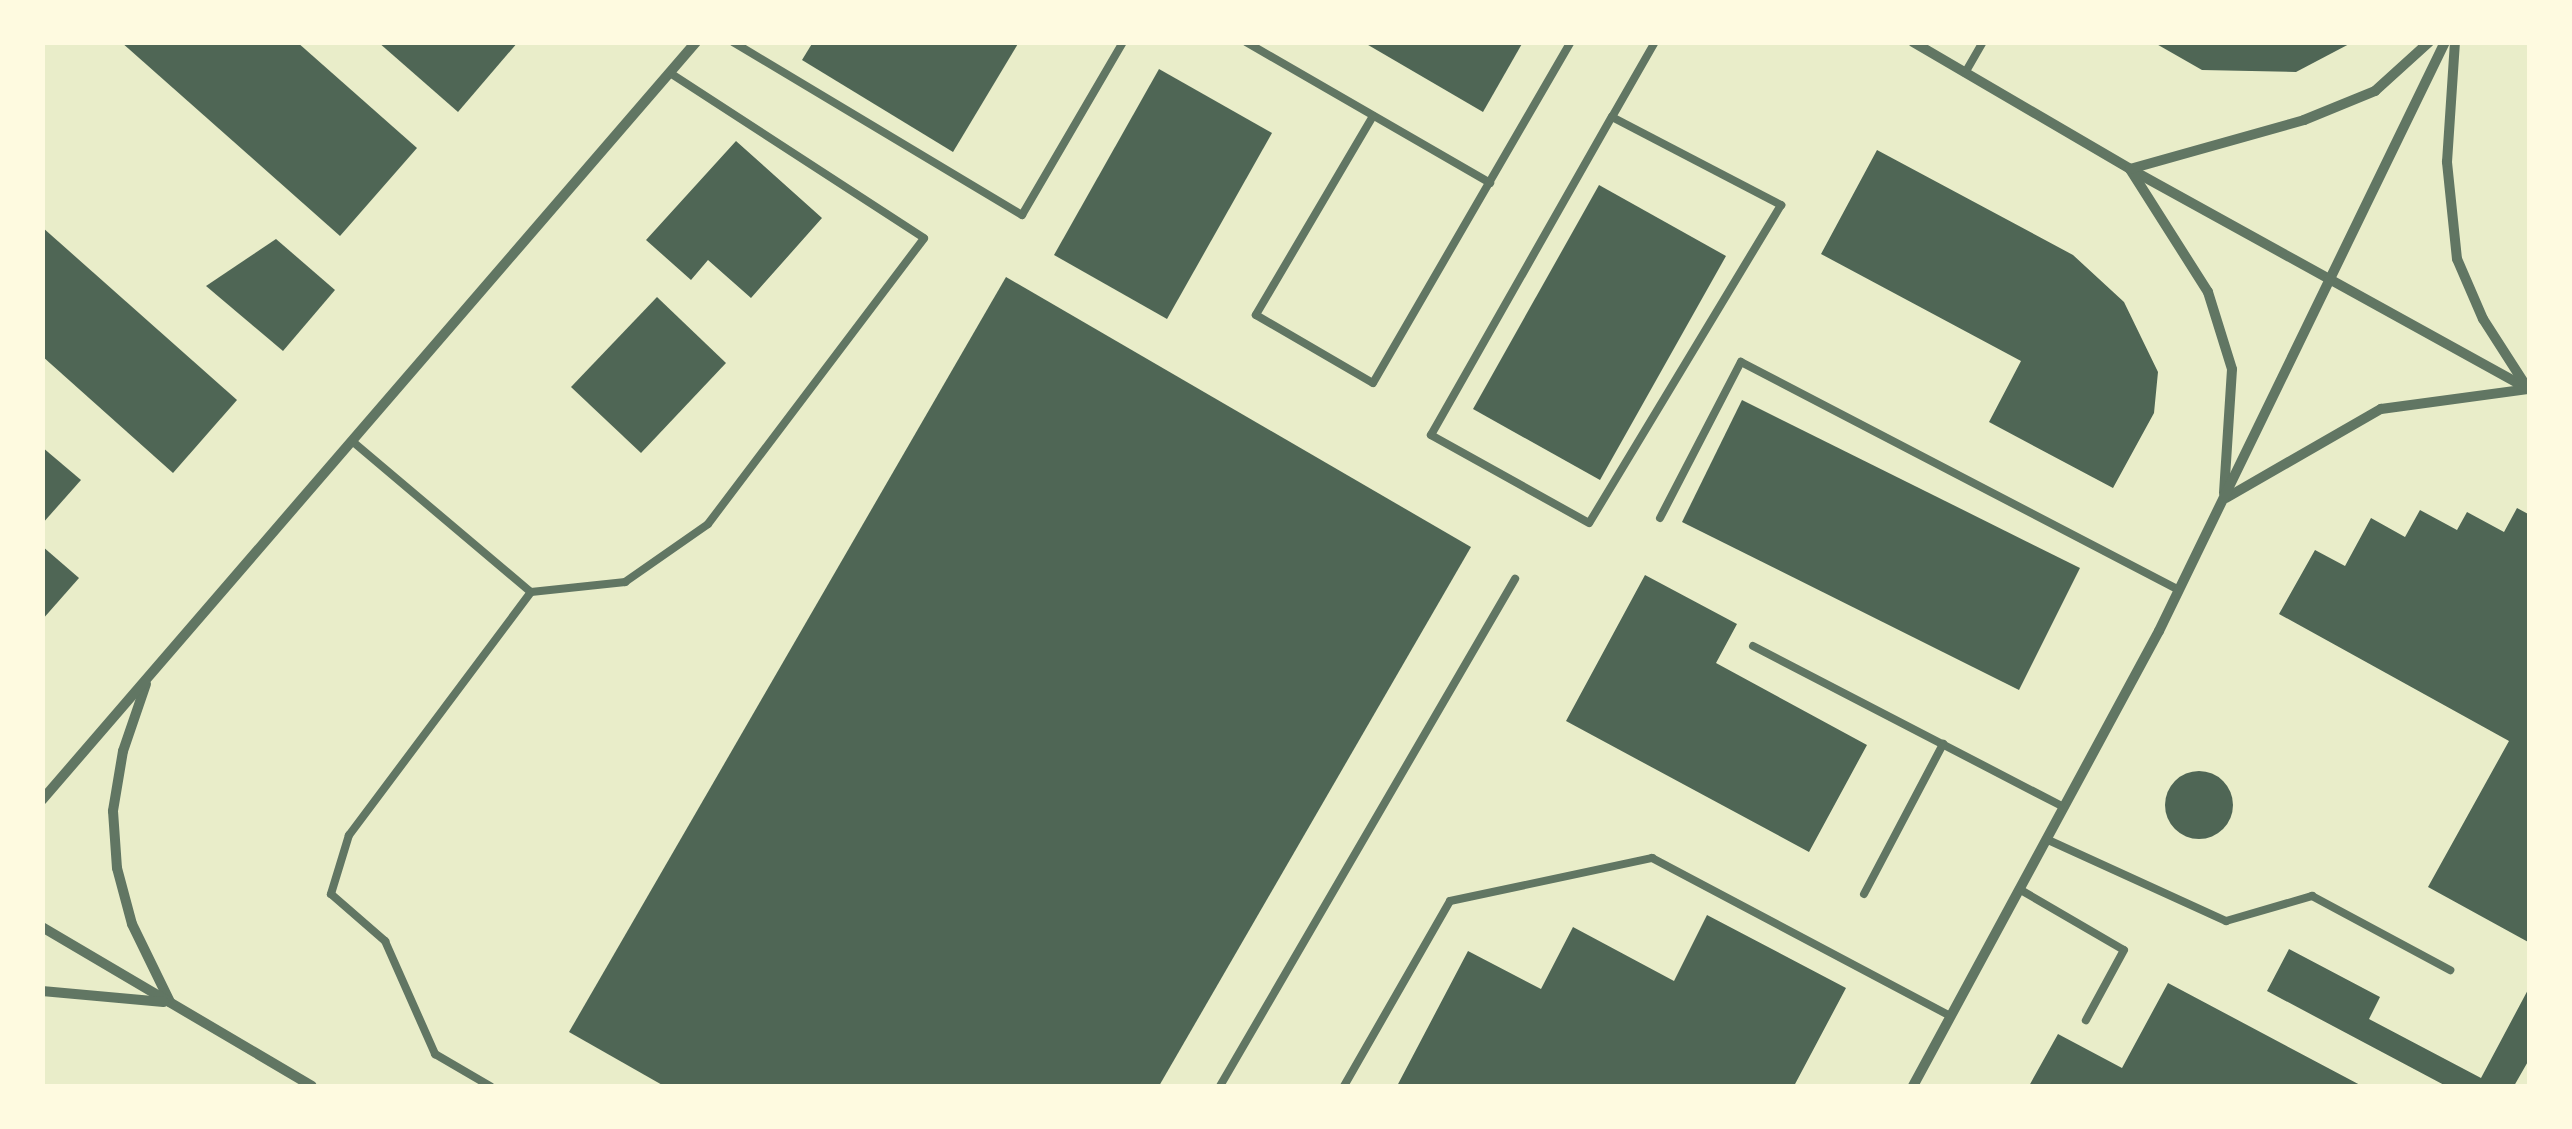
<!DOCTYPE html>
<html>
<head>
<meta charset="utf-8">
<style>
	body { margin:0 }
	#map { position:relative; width:2572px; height:1129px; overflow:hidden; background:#e9edc9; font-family:Cabin,sans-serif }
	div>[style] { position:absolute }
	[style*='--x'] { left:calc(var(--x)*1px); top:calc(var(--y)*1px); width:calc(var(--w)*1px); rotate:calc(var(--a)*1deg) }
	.building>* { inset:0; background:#4f6655 }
	.round { border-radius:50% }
	.service>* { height:8px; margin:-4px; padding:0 4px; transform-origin:4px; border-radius:4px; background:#617663 }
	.minor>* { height:10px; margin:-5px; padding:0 5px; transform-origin:5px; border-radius:5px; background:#617663 }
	span { translate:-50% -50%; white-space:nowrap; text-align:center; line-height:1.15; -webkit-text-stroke:8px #fefae0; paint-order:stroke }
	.frame { position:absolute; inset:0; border:45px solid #fefae0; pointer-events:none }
</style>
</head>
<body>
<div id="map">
	<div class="building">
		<i style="clip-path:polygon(121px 42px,297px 42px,417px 148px,340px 236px)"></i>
		<i style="clip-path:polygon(378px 42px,518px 42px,458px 112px)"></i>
		<i style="clip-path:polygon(813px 42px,1019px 42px,953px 152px,802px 60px)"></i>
		<i style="clip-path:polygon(1363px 42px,1523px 42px,1483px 112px)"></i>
		<i style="clip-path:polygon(2153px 42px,2353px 42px,2296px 72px,2202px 70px)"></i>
		<i style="clip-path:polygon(1159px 69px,1272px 133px,1167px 319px,1054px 255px)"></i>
		<i style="clip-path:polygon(736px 141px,822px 218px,751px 298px,708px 260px,691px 280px,646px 240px)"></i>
		<i style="clip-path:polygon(1877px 150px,2073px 255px,2124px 302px,2158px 372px,2154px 413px,2113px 488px,1989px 422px,2021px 361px,1821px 254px)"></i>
		<i style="clip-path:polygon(1599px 185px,1726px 256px,1600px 480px,1473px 409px)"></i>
		<i style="clip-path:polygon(42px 227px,237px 400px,173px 473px,42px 356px)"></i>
		<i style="clip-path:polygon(276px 239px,335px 290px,283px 351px,206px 286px)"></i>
		<i style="clip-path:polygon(1006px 277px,1471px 547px,1159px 1086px,664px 1086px,569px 1032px)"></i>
		<i style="clip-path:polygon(657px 297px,726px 363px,641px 453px,571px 387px)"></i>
		<i style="clip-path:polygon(1742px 400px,2080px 568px,2019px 690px,1682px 522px)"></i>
		<i style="clip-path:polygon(42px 447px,81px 480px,42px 524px)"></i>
		<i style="clip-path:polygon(2517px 508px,2530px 515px,2530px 943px,2428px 887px,2509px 741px,2279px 614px,2315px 550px,2345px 566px,2371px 518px,2405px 537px,2420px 510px,2457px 530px,2467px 512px,2504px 532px)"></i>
		<i style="clip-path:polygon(42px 546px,79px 578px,42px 620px)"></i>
		<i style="clip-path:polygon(1645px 575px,1737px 624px,1716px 663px,1867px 745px,1809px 852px,1566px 721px)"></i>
		<i class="round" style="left:2165px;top:771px;width:68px;height:68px"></i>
		<i style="clip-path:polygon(1707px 915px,1846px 988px,1794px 1086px,1397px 1086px,1468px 951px,1541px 989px,1573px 927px,1674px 981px)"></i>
		<i style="clip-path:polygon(2289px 949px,2380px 997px,2369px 1019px,2481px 1078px,2530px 986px,2530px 1058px,2514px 1086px,2446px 1086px,2267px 991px)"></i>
		<i style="clip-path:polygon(2168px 983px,2362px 1086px,2029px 1086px,2058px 1034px,2122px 1068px)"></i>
	</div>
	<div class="service">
		<i style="--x:733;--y:42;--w:337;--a:30.9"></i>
		<i style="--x:1022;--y:215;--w:200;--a:-59.7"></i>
		<i style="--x:1246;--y:42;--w:282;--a:30"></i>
		<i style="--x:1965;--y:73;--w:36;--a:-60"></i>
		<i style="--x:1373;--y:116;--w:231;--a:120.5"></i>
		<i style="--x:1256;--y:315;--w:135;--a:30.2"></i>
		<i style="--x:1373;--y:383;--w:394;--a:-59.9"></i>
		<i style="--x:1612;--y:117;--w:191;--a:27.5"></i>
		<i style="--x:1781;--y:205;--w:371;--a:121.1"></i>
		<i style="--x:1589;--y:523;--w:181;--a:-150.9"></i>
		<i style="--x:1431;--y:435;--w:366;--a:-60.4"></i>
		<i style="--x:1612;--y:117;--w:86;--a:-60.2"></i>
		<i style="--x:352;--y:441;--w:234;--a:40.2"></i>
		<i style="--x:531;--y:592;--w:304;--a:126.8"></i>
		<i style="--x:349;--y:835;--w:62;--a:107"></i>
		<i style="--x:331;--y:894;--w:72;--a:41"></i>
		<i style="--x:385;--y:941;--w:124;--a:66.1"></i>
		<i style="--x:435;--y:1054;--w:64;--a:30.2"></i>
		<i style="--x:1660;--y:518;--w:176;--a:-62.6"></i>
		<i style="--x:1741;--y:362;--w:494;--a:27.5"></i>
		<i style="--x:531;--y:592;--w:95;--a:-6.1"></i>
		<i style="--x:625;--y:582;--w:101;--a:-34.9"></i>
		<i style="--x:708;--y:524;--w:358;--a:-52.9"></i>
		<i style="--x:924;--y:238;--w:303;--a:-147"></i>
		<i style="--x:1753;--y:646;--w:350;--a:27.4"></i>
		<i style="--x:2046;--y:839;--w:198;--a:24.5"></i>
		<i style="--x:2226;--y:921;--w:90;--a:-16.2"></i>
		<i style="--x:2312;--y:896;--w:157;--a:28.2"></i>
		<i style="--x:2019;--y:889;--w:121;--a:30.2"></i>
		<i style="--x:2124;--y:950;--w:80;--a:118.5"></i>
		<i style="--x:1864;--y:894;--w:170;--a:-62.2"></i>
		<i style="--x:1220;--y:1086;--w:587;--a:-59.81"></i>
		<i style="--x:1344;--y:1086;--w:213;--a:-60.2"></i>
		<i style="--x:1450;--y:901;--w:207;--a:-12"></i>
		<i style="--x:1652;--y:858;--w:337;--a:27.9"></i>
	</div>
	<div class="minor">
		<i style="--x:1913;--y:42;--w:251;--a:30.3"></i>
		<i style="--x:2130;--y:169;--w:457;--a:28.9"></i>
		<i style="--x:2224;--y:493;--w:124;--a:-86.3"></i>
		<i style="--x:2232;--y:369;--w:81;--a:-107.3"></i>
		<i style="--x:2208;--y:292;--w:146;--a:-122.4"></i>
		<i style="--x:2130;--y:169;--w:181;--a:-15.7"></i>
		<i style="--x:2304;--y:120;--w:77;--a:-22.2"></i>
		<i style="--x:2375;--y:91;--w:73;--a:-42.2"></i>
		<i style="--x:2226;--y:498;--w:179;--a:-29.9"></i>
		<i style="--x:2381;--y:409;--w:148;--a:-7.7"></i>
		<i style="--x:2528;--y:389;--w:83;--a:-122.7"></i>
		<i style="--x:2483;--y:319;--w:65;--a:-113.4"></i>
		<i style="--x:2457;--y:259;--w:98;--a:-95.9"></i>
		<i style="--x:2447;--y:162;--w:120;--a:-86.2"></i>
		<i style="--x:146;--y:684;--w:71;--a:108.9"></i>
		<i style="--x:123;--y:751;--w:61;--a:99.5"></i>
		<i style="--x:113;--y:811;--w:57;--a:86"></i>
		<i style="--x:117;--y:868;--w:58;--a:75"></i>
		<i style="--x:132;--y:924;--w:87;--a:64"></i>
		<i style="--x:42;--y:800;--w:1001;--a:-49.21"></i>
		<i style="--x:42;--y:927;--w:313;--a:30.5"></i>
		<i style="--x:42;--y:991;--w:122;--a:5.2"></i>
		<i style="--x:1913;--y:1086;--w:517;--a:-61.6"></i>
		<i style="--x:2159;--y:631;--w:655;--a:-64.1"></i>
	</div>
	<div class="frame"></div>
</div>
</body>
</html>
